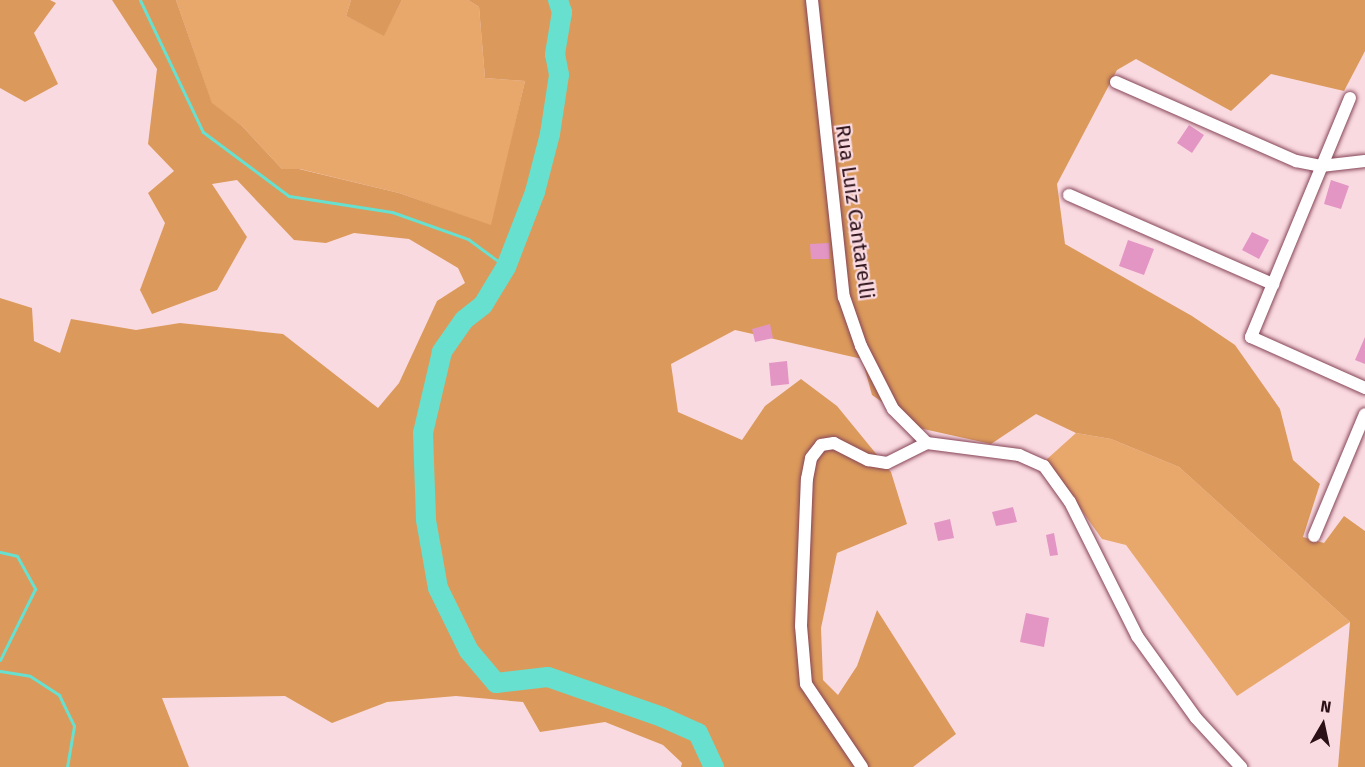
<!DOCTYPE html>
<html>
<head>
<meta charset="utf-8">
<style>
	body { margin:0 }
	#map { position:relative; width:1365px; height:767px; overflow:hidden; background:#fadae1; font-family:"Fira Sans",sans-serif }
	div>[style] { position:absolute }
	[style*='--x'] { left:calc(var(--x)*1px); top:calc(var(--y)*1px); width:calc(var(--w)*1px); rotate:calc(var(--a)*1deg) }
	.green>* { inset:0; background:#e8a76b }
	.forest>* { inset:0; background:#db9a5b }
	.stream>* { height:3px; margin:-1.5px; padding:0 1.5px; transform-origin:1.5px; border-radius:1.5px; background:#67e0cf }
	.river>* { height:20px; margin:-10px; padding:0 10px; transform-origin:10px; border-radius:10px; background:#67e0cf }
	.building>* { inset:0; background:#e395c4 }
	.roads { filter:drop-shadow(0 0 2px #864457) drop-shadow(0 0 2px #864457) }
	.street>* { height:12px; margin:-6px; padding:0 6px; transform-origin:6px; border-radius:6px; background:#fff }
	span { translate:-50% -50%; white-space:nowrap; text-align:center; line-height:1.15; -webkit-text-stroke:4.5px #fadae1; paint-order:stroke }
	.street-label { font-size:21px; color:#2b1018 }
	.north { position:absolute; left:1293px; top:695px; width:60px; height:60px; -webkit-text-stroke:4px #fadae1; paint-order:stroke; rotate:9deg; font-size:16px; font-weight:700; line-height:24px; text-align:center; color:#2b1018 }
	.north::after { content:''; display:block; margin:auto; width:21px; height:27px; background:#2b1018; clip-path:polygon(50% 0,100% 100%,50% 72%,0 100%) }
</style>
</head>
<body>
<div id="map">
	<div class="green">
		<i style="clip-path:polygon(176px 0,351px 0,346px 16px,384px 35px,402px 0,468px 0,479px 7px,485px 78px,525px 81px,492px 226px,399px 193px,300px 169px,282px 169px,242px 126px,212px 104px)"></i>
		<i style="clip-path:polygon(1076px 433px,1111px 439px,1179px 467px,1350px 622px,1237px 696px,1126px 545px,1102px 539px,1046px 460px)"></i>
	</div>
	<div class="forest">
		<i style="clip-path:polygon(0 0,50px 0,56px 3px,34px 33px,58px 84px,25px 102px,0 88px)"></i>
		<i style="clip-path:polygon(112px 0,176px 0,212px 103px,242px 126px,282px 169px,299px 169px,399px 193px,491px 225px,525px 81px,485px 78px,479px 7px,468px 0,1365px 0,1365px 51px,1344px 91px,1271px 74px,1231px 111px,1136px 59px,1117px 70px,1057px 184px,1065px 244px,1192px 316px,1235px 345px,1280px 409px,1293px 460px,1320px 484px,1303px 537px,1324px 543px,1344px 516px,1365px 531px,1365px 767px,1338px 767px,1350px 622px,1179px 467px,1111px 439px,1076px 433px,1036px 414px,991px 444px,919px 428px,872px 395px,862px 359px,735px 330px,671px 364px,678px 412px,742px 440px,765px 406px,801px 379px,837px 406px,891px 472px,907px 524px,837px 553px,821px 628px,823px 680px,838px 695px,857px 666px,877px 610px,956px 734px,913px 767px,681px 767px,682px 763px,663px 745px,605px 722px,540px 732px,523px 702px,456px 696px,387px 702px,332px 723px,285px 696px,162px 698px,189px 767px,0 767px,0 298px,32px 308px,34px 341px,60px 353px,71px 319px,136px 330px,180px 323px,283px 334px,378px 408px,399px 383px,437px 301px,465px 283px,458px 268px,409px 239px,354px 233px,326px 243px,294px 240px,237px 180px,212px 184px,247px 237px,217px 290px,152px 314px,140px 290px,165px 223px,148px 193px,174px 171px,148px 144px,157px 69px)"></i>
		<i style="clip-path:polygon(351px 0,402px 0,384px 36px,346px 16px)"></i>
	</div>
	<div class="stream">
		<i style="--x:140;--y:0;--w:146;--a:64.5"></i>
		<i style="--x:203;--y:132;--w:107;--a:36.7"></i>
		<i style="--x:289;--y:196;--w:104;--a:8.8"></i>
		<i style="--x:392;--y:212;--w:81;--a:19.6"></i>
		<i style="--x:468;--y:239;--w:47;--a:36.4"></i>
		<i style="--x:0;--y:552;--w:17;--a:13"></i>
		<i style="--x:17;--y:556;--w:38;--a:61"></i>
		<i style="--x:35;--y:589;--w:79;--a:116.2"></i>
		<i style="--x:0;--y:671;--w:30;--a:9"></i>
		<i style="--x:30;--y:676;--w:35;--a:33"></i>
		<i style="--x:59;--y:695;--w:34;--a:64"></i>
		<i style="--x:74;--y:726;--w:42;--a:99.7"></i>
	</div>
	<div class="river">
		<i style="--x:558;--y:0;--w:13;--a:72"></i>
		<i style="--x:562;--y:12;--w:43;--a:99.5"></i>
		<i style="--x:555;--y:54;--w:21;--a:79"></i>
		<i style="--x:559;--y:75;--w:60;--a:98.7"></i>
		<i style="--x:550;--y:134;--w:60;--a:104.5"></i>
		<i style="--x:535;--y:192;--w:80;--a:111.1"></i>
		<i style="--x:506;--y:267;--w:44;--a:121.2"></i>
		<i style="--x:483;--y:305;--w:24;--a:142"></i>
		<i style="--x:464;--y:320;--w:39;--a:125"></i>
		<i style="--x:442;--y:352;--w:83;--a:103.2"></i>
		<i style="--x:423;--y:433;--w:87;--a:88"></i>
		<i style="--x:426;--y:520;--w:69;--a:80"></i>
		<i style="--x:438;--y:588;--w:70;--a:63.8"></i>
		<i style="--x:469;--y:651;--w:42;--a:49.8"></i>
		<i style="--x:496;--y:683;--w:52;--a:-6.6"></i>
		<i style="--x:548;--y:677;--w:121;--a:19.3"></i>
		<i style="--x:662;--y:717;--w:39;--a:24"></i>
		<i style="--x:698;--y:733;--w:38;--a:65"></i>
	</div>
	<div class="building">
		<i style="clip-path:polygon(1189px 125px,1204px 135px,1192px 153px,1177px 143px)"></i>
		<i style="clip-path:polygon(1331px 180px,1349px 186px,1341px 209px,1324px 204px)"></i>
		<i style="clip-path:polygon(1252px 232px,1269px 240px,1259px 259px,1242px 250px)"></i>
		<i style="clip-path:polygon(1128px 240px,1154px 249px,1144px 275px,1119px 266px)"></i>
		<i style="clip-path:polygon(829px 243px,829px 259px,811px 259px,810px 244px)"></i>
		<i style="clip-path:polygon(770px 324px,773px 338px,755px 342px,752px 329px)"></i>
		<i style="clip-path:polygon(1365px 337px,1365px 364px,1355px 360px)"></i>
		<i style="clip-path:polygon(787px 361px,789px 384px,771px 386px,769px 363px)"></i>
		<i style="clip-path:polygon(1013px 507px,1017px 522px,996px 526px,992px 512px)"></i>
		<i style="clip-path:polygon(950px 519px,954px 538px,938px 541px,934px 523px)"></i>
		<i style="clip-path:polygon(1054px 533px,1058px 555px,1050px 556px,1046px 535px)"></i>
		<i style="clip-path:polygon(1026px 613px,1049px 618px,1044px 647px,1020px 642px)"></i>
	</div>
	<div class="roads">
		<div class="street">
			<i style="--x:812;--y:0;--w:299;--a:83.9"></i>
			<i style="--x:844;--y:297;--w:52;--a:70.9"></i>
			<i style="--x:861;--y:346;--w:71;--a:63.1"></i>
			<i style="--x:893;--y:409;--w:48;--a:45"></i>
			<i style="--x:1116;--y:82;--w:197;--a:23.7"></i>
			<i style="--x:1296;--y:161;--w:25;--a:11"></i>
			<i style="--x:1321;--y:166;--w:44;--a:-6.5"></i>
			<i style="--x:1350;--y:98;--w:259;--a:112.5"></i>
			<i style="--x:1251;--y:337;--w:125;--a:24.1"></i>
			<i style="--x:1069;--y:195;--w:223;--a:23.6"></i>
			<i style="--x:1314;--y:536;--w:132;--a:-67.3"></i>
			<i style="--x:862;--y:767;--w:100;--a:-124"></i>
			<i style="--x:806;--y:684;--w:58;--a:-94.9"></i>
			<i style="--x:801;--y:626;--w:147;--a:-87.7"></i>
			<i style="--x:807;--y:479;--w:21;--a:-79"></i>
			<i style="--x:811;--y:458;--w:16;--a:-52"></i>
			<i style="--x:821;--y:445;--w:13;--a:-9"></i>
			<i style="--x:834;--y:443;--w:38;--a:27"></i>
			<i style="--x:868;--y:460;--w:19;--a:9"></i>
			<i style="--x:887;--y:463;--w:45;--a:-26.6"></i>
			<i style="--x:927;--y:443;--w:93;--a:7.4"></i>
			<i style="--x:1019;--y:455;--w:27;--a:24"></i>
			<i style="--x:1044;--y:466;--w:44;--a:54.2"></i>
			<i style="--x:1070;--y:502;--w:150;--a:63.4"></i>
			<i style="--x:1137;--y:636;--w:101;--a:54.3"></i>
			<i style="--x:1196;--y:718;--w:67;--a:47.4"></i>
		</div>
	</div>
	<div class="street-label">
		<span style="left:855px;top:212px;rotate:82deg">Rua Luiz Cantarelli</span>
	</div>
	<div class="north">N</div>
</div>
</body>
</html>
